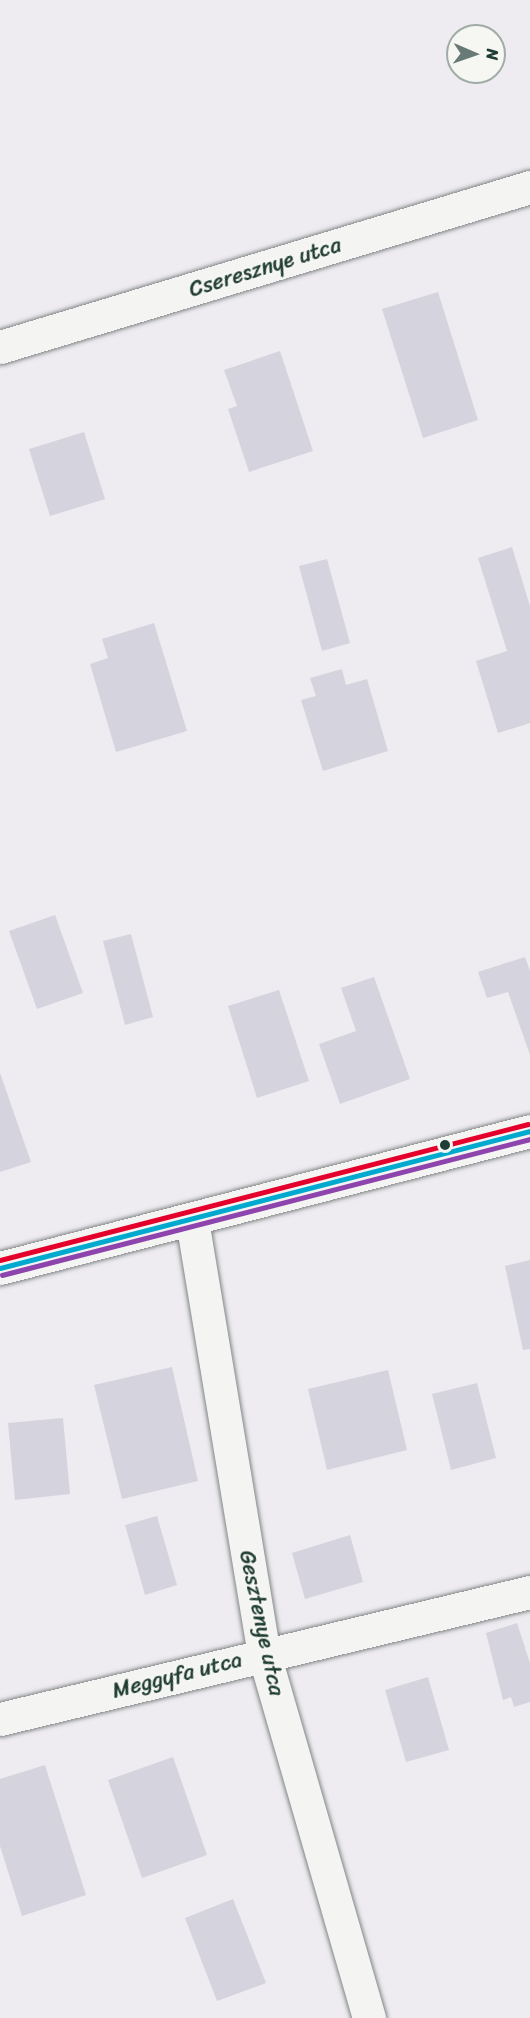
<!DOCTYPE html>
<html>
<head>
<meta charset="utf-8">
<style>
	body { margin:0 }
	#map { position:relative; width:530px; height:2018px; overflow:hidden; background:#eeecf1; font-family:Sriracha,sans-serif }
	div>[style] { position:absolute }
	[style*='--x'] { left:calc(var(--x)*1px); top:calc(var(--y)*1px); width:calc(var(--w)*1px); rotate:calc(var(--a)*1deg) }
	.building>* { inset:0; background:#d5d3de }
	.roads { filter:drop-shadow(0 0 2px #828687) drop-shadow(0 0 2px #828687) }
	.minor>* { height:33px; margin:-16.5px; padding:0 16.5px; transform-origin:16.5px; border-radius:16.5px; background:#f4f4f3 }
	.bus-1>* { height:4.5px; margin:-2.25px; padding:0 2.25px; transform-origin:2.25px; border-radius:2.25px; background:#00a9ce }
	.bus-2>* { height:4.5px; margin:-2.25px; padding:0 2.25px; transform-origin:2.25px; border-radius:2.25px; background:#8e44ad }
	.bus-3>* { height:4.5px; margin:-2.25px; padding:0 2.25px; transform-origin:2.25px; border-radius:2.25px; background:#e4002b }
	.dots>* { width:16px; height:16px; translate:-50% -50%; box-sizing:border-box; border:3px solid #f6f6f2; border-radius:50% }
	span { translate:-50% -50%; white-space:nowrap; text-align:center; line-height:1.15; -webkit-text-stroke:4.5px #f6f6f2; paint-order:stroke }
	.street-label { font-size:22px; color:#1f3d34 }
	.north { position:absolute; left:446px; top:24px; width:60px; height:60px; box-sizing:border-box; background:#f6f6f2; border:2px solid #a0aca6; border-radius:50%; rotate:92deg; font-size:16px; font-weight:700; line-height:24px; text-align:center; color:#1f3d34 }
	.north::after { content:''; display:block; margin:auto; width:21px; height:27px; background:#677a76; clip-path:polygon(50% 0,100% 100%,50% 72%,0 100%) }
</style>
</head>
<body>
<div id="map">
	<div class="building">
		<i style="clip-path:polygon(438px 292px,478px 420px,423px 438px,382px 309px)"></i>
		<i style="clip-path:polygon(280px 351px,313px 451px,249px 472px,228px 409px,237px 406px,224px 370px)"></i>
		<i style="clip-path:polygon(84px 432px,105px 499px,50px 516px,29px 449px)"></i>
		<i style="clip-path:polygon(512px 547px,530px 606px,530px 723px,498px 733px,476px 661px,507px 651px,478px 558px)"></i>
		<i style="clip-path:polygon(327px 559px,350px 643px,322px 651px,299px 566px)"></i>
		<i style="clip-path:polygon(154px 623px,187px 731px,116px 752px,90px 664px,108px 658px,102px 639px)"></i>
		<i style="clip-path:polygon(342px 669px,346px 685px,367px 679px,388px 751px,323px 771px,301px 700px,316px 696px,310px 678px)"></i>
		<i style="clip-path:polygon(55px 915px,83px 993px,37px 1009px,9px 931px)"></i>
		<i style="clip-path:polygon(131px 934px,153px 1017px,125px 1025px,103px 941px)"></i>
		<i style="clip-path:polygon(525px 957px,530px 971px,530px 1055px,508px 992px,487px 998px,478px 972px)"></i>
		<i style="clip-path:polygon(374px 977px,410px 1079px,340px 1104px,319px 1044px,356px 1031px,341px 988px)"></i>
		<i style="clip-path:polygon(279px 990px,309px 1081px,257px 1098px,228px 1006px)"></i>
		<i style="clip-path:polygon(0 1073px,31px 1162px,0 1172px)"></i>
		<i style="clip-path:polygon(530px 1260px,530px 1349px,523px 1350px,505px 1266px)"></i>
		<i style="clip-path:polygon(172px 1367px,198px 1481px,122px 1499px,94px 1385px)"></i>
		<i style="clip-path:polygon(388px 1370px,407px 1450px,327px 1470px,308px 1389px)"></i>
		<i style="clip-path:polygon(477px 1383px,496px 1458px,451px 1470px,432px 1394px)"></i>
		<i style="clip-path:polygon(63px 1418px,70px 1494px,15px 1500px,8px 1423px)"></i>
		<i style="clip-path:polygon(157px 1516px,177px 1585px,145px 1595px,125px 1525px)"></i>
		<i style="clip-path:polygon(350px 1535px,363px 1582px,305px 1599px,292px 1553px)"></i>
		<i style="clip-path:polygon(517px 1623px,530px 1663px,530px 1702px,514px 1707px,511px 1697px,503px 1700px,486px 1633px)"></i>
		<i style="clip-path:polygon(428px 1677px,449px 1750px,406px 1762px,385px 1690px)"></i>
		<i style="clip-path:polygon(173px 1757px,207px 1855px,142px 1878px,108px 1780px)"></i>
		<i style="clip-path:polygon(45px 1765px,86px 1895px,22px 1916px,0 1846px,0 1779px)"></i>
		<i style="clip-path:polygon(233px 1899px,266px 1983px,217px 2001px,185px 1918px)"></i>
	</div>
	<div class="roads">
		<div class="minor">
			<i style="--x:0;--y:347;--w:554;--a:-16.8"></i>
			<i style="--x:192;--y:1220;--w:440;--a:80.6"></i>
			<i style="--x:264;--y:1654;--w:379;--a:73.9"></i>
			<i style="--x:0;--y:1268;--w:547;--a:-14.49"></i>
			<i style="--x:0;--y:1719;--w:545;--a:-13.48"></i>
		</div>
	</div>
	<div class="bus-1">
		<i style="--x:0;--y:1268;--w:547;--a:-14.49"></i>
	</div>
	<div class="bus-2">
		<i style="--x:2;--y:1275;--w:545;--a:-14.44"></i>
	</div>
	<div class="bus-3">
		<i style="--x:0;--y:1260;--w:545;--a:-14.44"></i>
	</div>
	<div class="dots">
		<i style="left:445px;top:1145px;background:#1f3d34"></i>
	</div>
	<div class="street-label">
		<span style="left:265px;top:267px;rotate:-17deg">Cseresznye utca</span>
		<span style="left:262px;top:1623px;rotate:78deg">Gesztenye utca</span>
		<span style="left:177px;top:1675px;rotate:-14deg">Meggyfa utca</span>
	</div>
	<div class="north">N</div>
</div>
</body>
</html>
